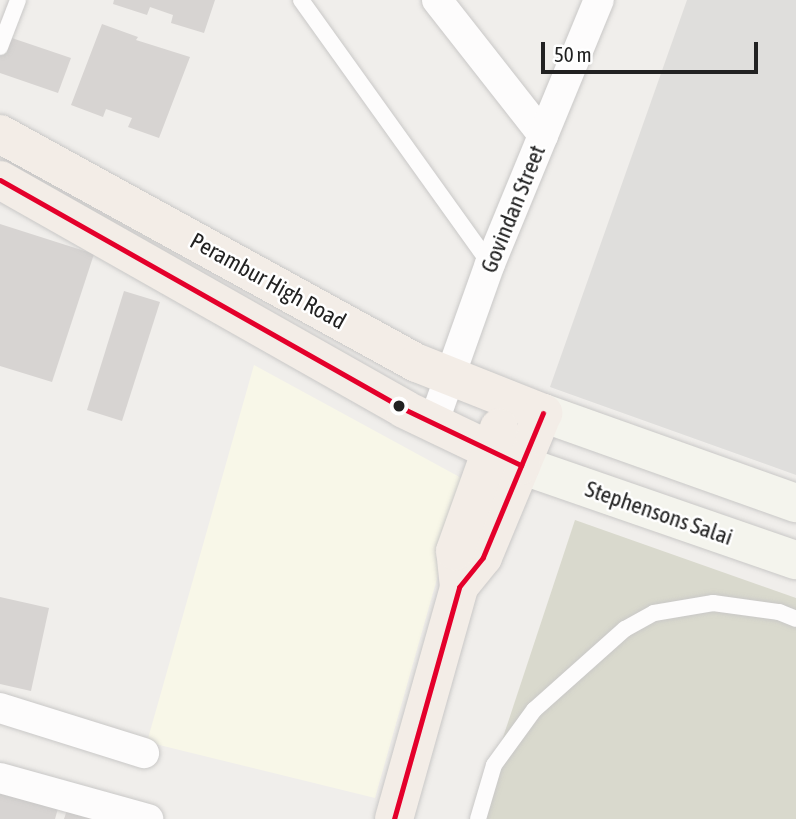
<!DOCTYPE html>
<html>
<head>
<meta charset="utf-8">
<style>
	body { margin:0 }
	#map { position:relative; width:796px; height:819px; overflow:hidden; background:#f0eeeb; font-family:"Asap Condensed",sans-serif }
	div>[style] { position:absolute }
	[style*='--x'] { left:calc(var(--x)*1px); top:calc(var(--y)*1px); width:calc(var(--w)*1px); rotate:calc(var(--a)*1deg) }
	.residential>* { inset:0; background:#dfdedc }
	.education>* { inset:0; background:#f8f7e8 }
	.construction>* { inset:0; background:#d9d9cd }
	.building>* { inset:0; background:#d7d4d2 }
	.roads { filter:drop-shadow(0 0 2px #c9c8c7) drop-shadow(0 0 2px #c9c8c7) }
	.service>* { height:16px; margin:-8px; padding:0 8px; transform-origin:8px; border-radius:8px; background:#fdfcfc }
	.minor>* { height:30px; margin:-15px; padding:0 15px; transform-origin:15px; border-radius:15px; background:#fdfcfc }
	.secondary>* { height:38px; margin:-19px; padding:0 19px; transform-origin:19px; border-radius:19px; background:#f4f4ed }
	.primary>* { height:38px; margin:-19px; padding:0 19px; transform-origin:19px; border-radius:19px; background:#f3ede7 }
	.bus-1>* { height:5px; margin:-2.5px; padding:0 2.5px; transform-origin:2.5px; border-radius:2.5px; background:#e4002b }
	.dots>* { width:19px; height:19px; translate:-50% -50%; box-sizing:border-box; border:4px solid #fff; border-radius:50% }
	span { translate:-50% -50%; white-space:nowrap; text-align:center; line-height:1.15; -webkit-text-stroke:5px #fff; paint-order:stroke }
	.street-label { font-size:23px; color:#222 }
	.scale { position:absolute; left:541px; top:42px; width:217px; height:32px; box-sizing:border-box; border:4px solid #222; border-top:0; padding-left:9px; font-size:21px; line-height:24px; white-space:nowrap; color:#222; -webkit-text-stroke:5px #fff; paint-order:stroke }
</style>
</head>
<body>
<div id="map">
	<div class="residential">
		<i style="clip-path:polygon(687px 0,796px 0,796px 475px,550px 387px)"></i>
	</div>
	<div class="education">
		<i style="clip-path:polygon(254px 365px,465px 480px,375px 798px,147px 742px)"></i>
	</div>
	<div class="construction">
		<i style="clip-path:polygon(575px 520px,796px 598px,796px 819px,476px 819px)"></i>
	</div>
	<div class="building">
		<i style="clip-path:polygon(114px 0,215px 0,204px 33px,171px 23px,173px 15px,150px 7px,147px 15px,113px 4px)"></i>
		<i style="clip-path:polygon(102px 24px,138px 37px,136px 40px,190px 57px,159px 138px,128px 127px,132px 118px,106px 109px,103px 117px,71px 105px)"></i>
		<i style="clip-path:polygon(6px 36px,71px 58px,58px 93px,0 73px,0 54px)"></i>
		<i style="clip-path:polygon(0 224px,94px 254px,52px 382px,0 366px)"></i>
		<i style="clip-path:polygon(124px 291px,160px 302px,122px 421px,87px 410px)"></i>
		<i style="clip-path:polygon(0 597px,49px 608px,31px 691px,0 684px)"></i>
		<i style="clip-path:polygon(0 786px,59px 805px,55px 819px,0 819px)"></i>
		<i style="clip-path:polygon(69px 804px,116px 819px,64px 819px)"></i>
	</div>
	<div class="roads">
		<div class="service">
			<i style="--x:301;--y:0;--w:325;--a:54.4"></i>
			<i style="--x:0;--y:47;--w:50;--a:-69"></i>
			<i style="--x:478;--y:819;--w:56;--a:-73.5"></i>
			<i style="--x:494;--y:765;--w:68;--a:-54"></i>
			<i style="--x:534;--y:710;--w:122;--a:-41.7"></i>
			<i style="--x:625;--y:629;--w:33;--a:-29"></i>
			<i style="--x:654;--y:613;--w:60;--a:-9.6"></i>
			<i style="--x:713;--y:603;--w:67;--a:7.8"></i>
			<i style="--x:779;--y:612;--w:18;--a:22"></i>
		</div>
		<div class="minor">
			<i style="--x:437;--y:0;--w:172;--a:51.9"></i>
			<i style="--x:434;--y:421;--w:167;--a:-70.4"></i>
			<i style="--x:490;--y:264;--w:286;--a:-67.6"></i>
			<i style="--x:0;--y:708;--w:151;--a:17.4"></i>
			<i style="--x:0;--y:778;--w:154;--a:15.5"></i>
		</div>
		<div class="secondary">
			<i style="--x:543;--y:413;--w:269;--a:19.6"></i>
			<i style="--x:521;--y:465;--w:291;--a:19.1"></i>
		</div>
		<div class="primary">
			<i style="--x:0;--y:134;--w:476;--a:28.8"></i>
			<i style="--x:417;--y:363;--w:136;--a:21.6"></i>
			<i style="--x:543;--y:413;--w:156;--a:112.6"></i>
			<i style="--x:483;--y:557;--w:38;--a:129"></i>
			<i style="--x:0;--y:180;--w:464;--a:29.5"></i>
			<i style="--x:404;--y:409;--w:130;--a:25.6"></i>
			<i style="--x:394;--y:819;--w:241;--a:-74.3"></i>
			<i style="--x:459;--y:587;--w:36;--a:-96"></i>
			<i style="--x:455;--y:551;--w:131;--a:-70.3"></i>
		</div>
	</div>
	<div class="bus-1">
		<i style="--x:0;--y:180;--w:464;--a:29.5"></i>
		<i style="--x:404;--y:409;--w:130;--a:25.6"></i>
		<i style="--x:394;--y:819;--w:241;--a:-74.3"></i>
		<i style="--x:459;--y:587;--w:38;--a:-51"></i>
		<i style="--x:483;--y:557;--w:156;--a:-67.4"></i>
	</div>
	<div class="dots">
		<i style="left:399px;top:406px;background:#222"></i>
	</div>
	<div class="street-label">
		<span style="left:513px;top:209px;rotate:-68deg">Govindan Street</span>
		<span style="left:268px;top:281px;rotate:29deg">Perambur High Road</span>
		<span style="left:659px;top:513px;rotate:19deg">Stephensons Salai</span>
	</div>
	<div class="scale">50 m</div>
</div>
</body>
</html>
